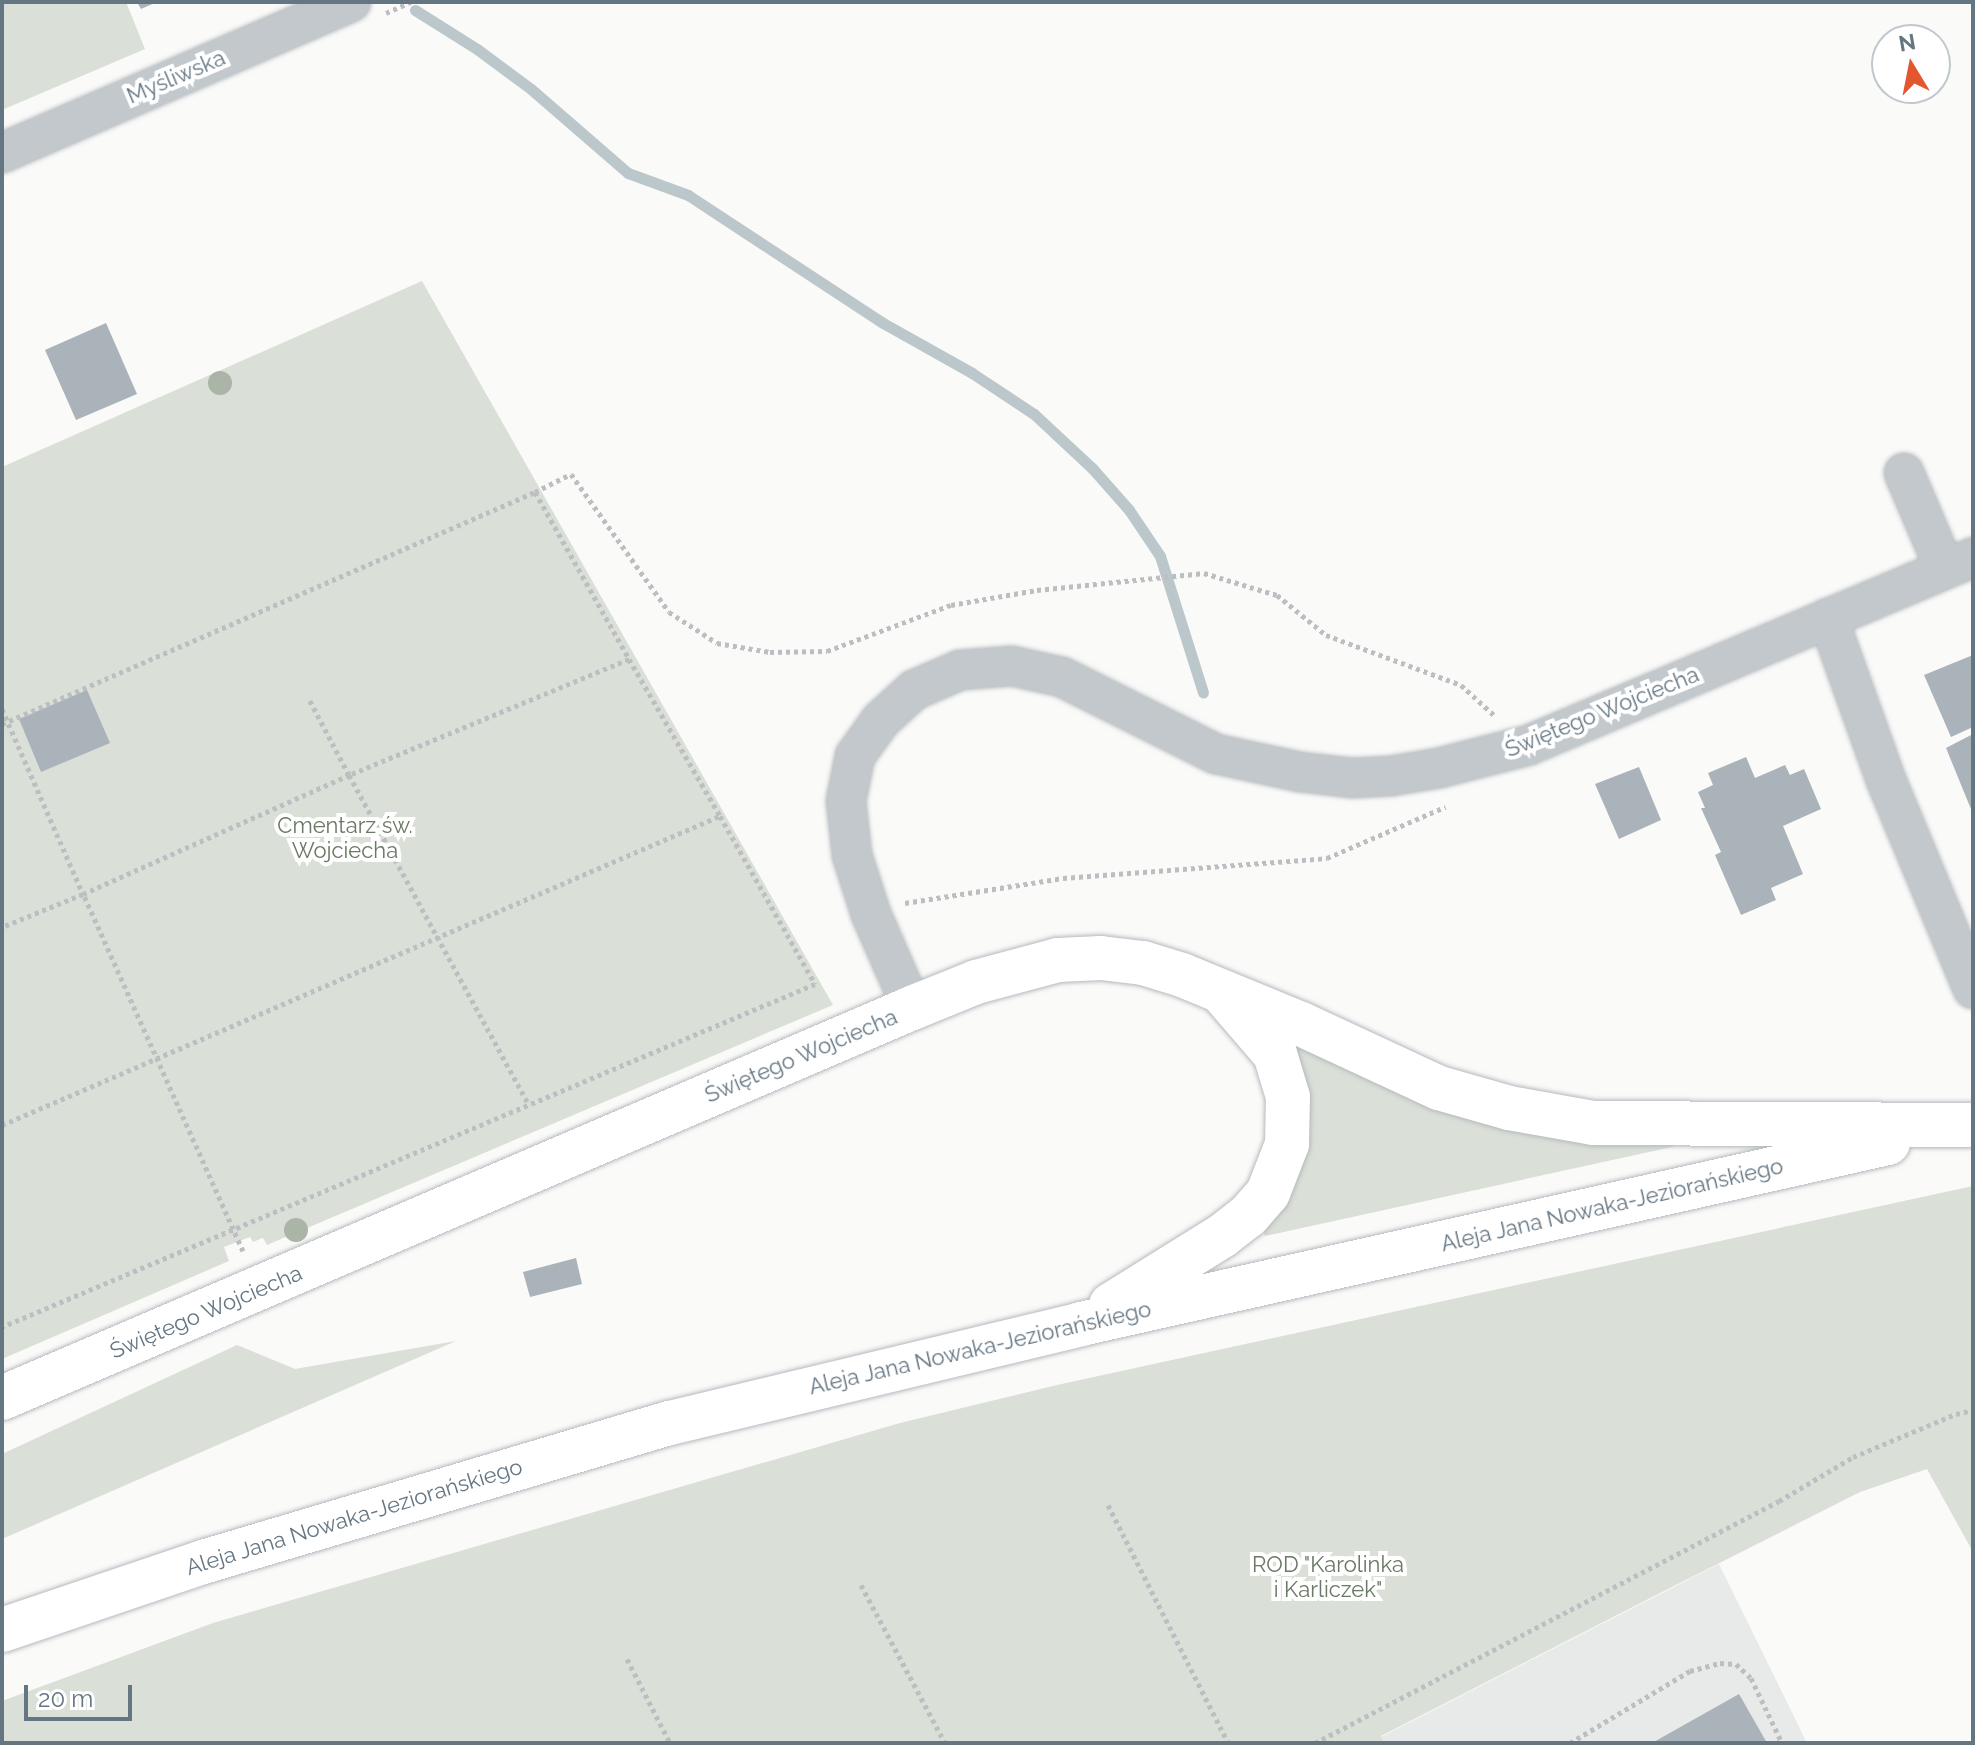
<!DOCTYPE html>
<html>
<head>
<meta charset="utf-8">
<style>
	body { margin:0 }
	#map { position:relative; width:1975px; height:1745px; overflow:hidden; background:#fafaf8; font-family:Raleway,sans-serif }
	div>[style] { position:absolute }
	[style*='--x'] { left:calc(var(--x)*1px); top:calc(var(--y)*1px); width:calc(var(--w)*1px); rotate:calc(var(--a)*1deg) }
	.built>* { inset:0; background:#e8e9e9 }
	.green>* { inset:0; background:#dadfd7 }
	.stream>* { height:11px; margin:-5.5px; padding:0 5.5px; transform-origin:5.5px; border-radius:5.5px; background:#bbc7cb }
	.building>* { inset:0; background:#aab3b9 }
	.path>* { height:5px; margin-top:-2.5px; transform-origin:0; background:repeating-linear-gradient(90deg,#bbbfc2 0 4px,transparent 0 8px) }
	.roads { filter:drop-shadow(0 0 2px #b5babe) drop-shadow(0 0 2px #b5babe) }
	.minor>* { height:38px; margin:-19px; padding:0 19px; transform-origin:19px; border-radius:19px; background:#c3c8cc }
	.major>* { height:44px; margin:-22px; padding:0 22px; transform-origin:22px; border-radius:22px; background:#fff }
	.trees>* { width:24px; height:24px; margin:-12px; border-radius:50%; background:#aab4a7 }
	span { translate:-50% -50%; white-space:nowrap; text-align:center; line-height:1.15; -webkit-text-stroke:8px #fff; paint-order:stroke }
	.street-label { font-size:22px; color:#657683 }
	.park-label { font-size:22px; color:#687a64 }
	.frame { position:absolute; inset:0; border:4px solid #657683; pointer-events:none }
	.north { position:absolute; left:1871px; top:24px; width:80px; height:80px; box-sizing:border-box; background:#fff; border:2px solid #c1c8cd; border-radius:50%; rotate:350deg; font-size:22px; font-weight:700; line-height:32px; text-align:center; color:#657683 }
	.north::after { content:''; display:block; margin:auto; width:28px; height:36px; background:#e4572e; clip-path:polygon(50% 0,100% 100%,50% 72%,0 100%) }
	.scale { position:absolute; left:24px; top:1685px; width:108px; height:36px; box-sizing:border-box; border:4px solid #657683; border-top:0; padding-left:10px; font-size:24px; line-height:28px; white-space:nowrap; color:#657683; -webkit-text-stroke:6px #fff; paint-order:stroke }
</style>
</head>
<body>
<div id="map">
	<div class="built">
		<i style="clip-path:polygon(1719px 1564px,1807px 1743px,1384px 1743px,1381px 1737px)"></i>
	</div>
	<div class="green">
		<i style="clip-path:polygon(2px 2px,126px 2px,145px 49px,2px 110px)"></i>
		<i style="clip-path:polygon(422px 281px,833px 1005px,267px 1245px,263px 1238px,253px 1242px,250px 1237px,224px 1247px,229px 1261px,2px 1359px,2px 467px)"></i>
		<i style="clip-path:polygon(1287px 1040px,1676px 1143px,1672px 1147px,1265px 1236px,1262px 1229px)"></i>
		<i style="clip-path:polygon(1973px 1186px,1973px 1552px,1927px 1469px,1860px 1492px,1666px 1590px,1381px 1736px,1384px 1743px,2px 1743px,2px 1701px,213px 1623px,900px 1423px,1057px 1385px)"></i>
		<i style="clip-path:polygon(456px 1341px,2px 1539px,2px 1454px,237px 1345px,295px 1369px)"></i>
	</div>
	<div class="stream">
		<i style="--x:415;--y:10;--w:73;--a:32.2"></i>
		<i style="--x:477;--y:49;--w:67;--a:36.5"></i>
		<i style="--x:531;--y:89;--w:128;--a:40.9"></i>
		<i style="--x:628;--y:173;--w:64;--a:20.1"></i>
		<i style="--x:688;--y:195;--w:233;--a:33.3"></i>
		<i style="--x:883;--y:323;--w:102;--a:29.3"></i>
		<i style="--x:972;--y:373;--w:74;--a:33.5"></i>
		<i style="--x:1034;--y:414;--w:79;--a:43"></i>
		<i style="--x:1092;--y:468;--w:56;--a:48.6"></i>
		<i style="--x:1129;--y:510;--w:55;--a:56"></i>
		<i style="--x:1160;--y:556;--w:143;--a:72.5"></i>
	</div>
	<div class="building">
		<i style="clip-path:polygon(137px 2px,157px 2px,141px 9px)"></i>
		<i style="clip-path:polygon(106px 323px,137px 394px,76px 420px,45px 350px)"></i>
		<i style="clip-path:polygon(1973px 655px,1973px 727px,1951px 737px,1924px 675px)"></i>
		<i style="clip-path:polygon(87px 690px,110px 743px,41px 772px,19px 719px)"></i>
		<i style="clip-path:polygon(1973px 734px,1973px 814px,1946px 748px)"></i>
		<i style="clip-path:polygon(1746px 757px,1755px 778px,1785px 765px,1790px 775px,1804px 769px,1821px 809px,1783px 826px,1803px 874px,1771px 888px,1776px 900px,1741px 915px,1715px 855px,1721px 852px,1701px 808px,1705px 808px,1698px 792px,1713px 785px,1708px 773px)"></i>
		<i style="clip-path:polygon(1639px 767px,1661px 820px,1619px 839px,1595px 784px)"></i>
		<i style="clip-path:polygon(576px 1258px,582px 1284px,530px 1297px,523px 1272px)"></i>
		<i style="clip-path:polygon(1739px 1694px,1767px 1743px,1652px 1743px)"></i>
	</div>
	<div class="path">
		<i style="--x:386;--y:13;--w:27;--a:-24"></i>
		<i style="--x:535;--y:492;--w:40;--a:-26.6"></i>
		<i style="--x:571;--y:474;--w:169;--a:54.6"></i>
		<i style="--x:669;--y:612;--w:57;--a:32.9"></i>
		<i style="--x:717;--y:643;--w:54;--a:9.6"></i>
		<i style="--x:770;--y:652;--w:57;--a:-1"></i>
		<i style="--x:827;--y:651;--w:132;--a:-20.4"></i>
		<i style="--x:951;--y:605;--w:87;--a:-9.9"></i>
		<i style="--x:1037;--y:590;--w:168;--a:-5.8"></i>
		<i style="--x:1204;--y:573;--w:76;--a:16.8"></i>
		<i style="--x:1277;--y:595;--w:63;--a:39.2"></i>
		<i style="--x:1326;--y:635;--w:144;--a:20.3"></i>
		<i style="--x:1461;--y:685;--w:47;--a:42.4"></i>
		<i style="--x:629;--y:659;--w:181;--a:59.9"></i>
		<i style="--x:2;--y:709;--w:202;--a:66.4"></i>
		<i style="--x:83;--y:894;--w:87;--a:157.8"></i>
		<i style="--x:2;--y:724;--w:581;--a:-23.52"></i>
		<i style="--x:535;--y:492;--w:192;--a:60.6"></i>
		<i style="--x:629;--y:659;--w:303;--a:157.5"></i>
		<i style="--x:349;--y:775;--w:86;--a:-117.8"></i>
		<i style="--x:905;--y:903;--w:160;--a:-9"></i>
		<i style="--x:1063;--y:878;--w:265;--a:-4.3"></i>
		<i style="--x:1327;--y:858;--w:129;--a:-23.4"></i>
		<i style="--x:2;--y:1125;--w:782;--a:-23.29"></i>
		<i style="--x:720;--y:816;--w:193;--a:60.5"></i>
		<i style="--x:815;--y:984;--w:882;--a:157.13"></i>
		<i style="--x:243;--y:1251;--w:391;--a:-114.1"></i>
		<i style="--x:83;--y:894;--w:291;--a:-24.1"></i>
		<i style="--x:349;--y:775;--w:376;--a:61.4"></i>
		<i style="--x:1108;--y:1505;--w:267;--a:63.2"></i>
		<i style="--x:861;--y:1585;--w:179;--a:62"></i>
		<i style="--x:627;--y:1659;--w:94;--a:62.9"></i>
		<i style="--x:1315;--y:1743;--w:523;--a:-27.54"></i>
		<i style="--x:1779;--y:1501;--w:86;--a:-30.7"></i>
		<i style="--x:1853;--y:1457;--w:112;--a:-22.7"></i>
		<i style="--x:1956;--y:1414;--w:17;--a:-13"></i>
		<i style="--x:1570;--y:1743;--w:140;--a:-31"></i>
		<i style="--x:1690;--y:1671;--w:31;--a:-15"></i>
		<i style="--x:1720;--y:1663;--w:16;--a:4"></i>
		<i style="--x:1736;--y:1664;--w:21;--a:43"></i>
		<i style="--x:1751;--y:1678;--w:72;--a:64.5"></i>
	</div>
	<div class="roads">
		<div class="minor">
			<i style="--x:2;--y:153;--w:380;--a:-23.4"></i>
			<i style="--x:1904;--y:473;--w:104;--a:66.9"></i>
			<i style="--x:1828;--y:618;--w:172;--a:70.3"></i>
			<i style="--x:1886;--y:780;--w:226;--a:67.4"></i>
			<i style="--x:912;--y:1008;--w:103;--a:-113.6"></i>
			<i style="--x:871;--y:914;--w:62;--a:-107.9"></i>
			<i style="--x:852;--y:855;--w:54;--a:-96.3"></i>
			<i style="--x:846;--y:801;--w:46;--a:-78.7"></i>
			<i style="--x:855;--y:756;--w:44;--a:-54.2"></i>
			<i style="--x:881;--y:720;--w:45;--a:-42.3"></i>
			<i style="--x:914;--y:690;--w:50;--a:-23.5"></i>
			<i style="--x:960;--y:670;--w:52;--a:-4.4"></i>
			<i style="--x:1012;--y:666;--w:51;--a:12.4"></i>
			<i style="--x:1062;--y:677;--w:172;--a:26.6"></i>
			<i style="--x:1216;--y:754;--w:86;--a:12.1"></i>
			<i style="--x:1300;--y:772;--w:52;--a:6.6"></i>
			<i style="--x:1352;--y:778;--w:39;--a:-3"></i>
			<i style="--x:1391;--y:776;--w:49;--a:-9.5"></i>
			<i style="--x:1439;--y:768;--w:93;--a:-14.3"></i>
			<i style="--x:1529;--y:745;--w:482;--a:-22.9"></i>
		</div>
		<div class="major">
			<i style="--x:1111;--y:1305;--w:131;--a:-31.9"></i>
			<i style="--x:1222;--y:1236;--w:33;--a:-38"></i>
			<i style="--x:1248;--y:1216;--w:30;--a:-49"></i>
			<i style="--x:1268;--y:1193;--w:53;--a:-68.8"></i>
			<i style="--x:1287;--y:1144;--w:47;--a:-88.8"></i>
			<i style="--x:1288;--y:1097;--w:45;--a:-106.8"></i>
			<i style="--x:1275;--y:1054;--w:77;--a:-130.8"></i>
			<i style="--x:2;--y:1398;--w:990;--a:-23.2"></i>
			<i style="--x:912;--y:1008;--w:69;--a:-22.1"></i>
			<i style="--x:976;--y:982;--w:85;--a:-15"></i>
			<i style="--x:1058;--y:960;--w:43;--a:-2.7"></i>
			<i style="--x:1101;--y:958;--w:42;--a:6.8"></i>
			<i style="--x:1143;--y:963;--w:41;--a:17.1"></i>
			<i style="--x:1182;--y:975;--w:129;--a:22.4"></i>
			<i style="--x:1301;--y:1024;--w:152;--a:24.9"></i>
			<i style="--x:1439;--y:1088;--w:73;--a:15.9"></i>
			<i style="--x:1509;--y:1108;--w:85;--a:10.1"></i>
			<i style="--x:1593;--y:1123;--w:377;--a:0.3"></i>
			<i style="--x:2;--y:1630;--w:212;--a:-18.7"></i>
			<i style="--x:203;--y:1562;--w:487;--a:-16.6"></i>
			<i style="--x:670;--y:1423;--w:423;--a:-13.5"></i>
			<i style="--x:1081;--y:1324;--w:827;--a:-12.64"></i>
		</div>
	</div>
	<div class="trees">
		<i style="left:220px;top:383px"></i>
		<i style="left:296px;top:1230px"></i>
	</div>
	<div class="street-label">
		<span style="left:176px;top:77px;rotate:-23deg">Myśliwska</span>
		<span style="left:1602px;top:712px;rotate:-22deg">Świętego Wojciecha</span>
		<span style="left:801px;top:1056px;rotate:-23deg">Świętego Wojciecha</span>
		<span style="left:1612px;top:1205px;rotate:-13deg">Aleja Jana Nowaka-Jeziorańskiego</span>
		<span style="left:206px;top:1312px;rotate:-23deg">Świętego Wojciecha</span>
		<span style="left:980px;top:1348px;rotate:-13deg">Aleja Jana Nowaka-Jeziorańskiego</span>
		<span style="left:354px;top:1517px;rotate:-17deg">Aleja Jana Nowaka-Jeziorańskiego</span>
	</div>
	<div class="park-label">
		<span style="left:345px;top:838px">Cmentarz św.<br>Wojciecha</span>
		<span style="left:1328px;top:1577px">ROD "Karolinka<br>i Karliczek"</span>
	</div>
	<div class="frame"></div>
	<div class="north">N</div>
	<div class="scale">20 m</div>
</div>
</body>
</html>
